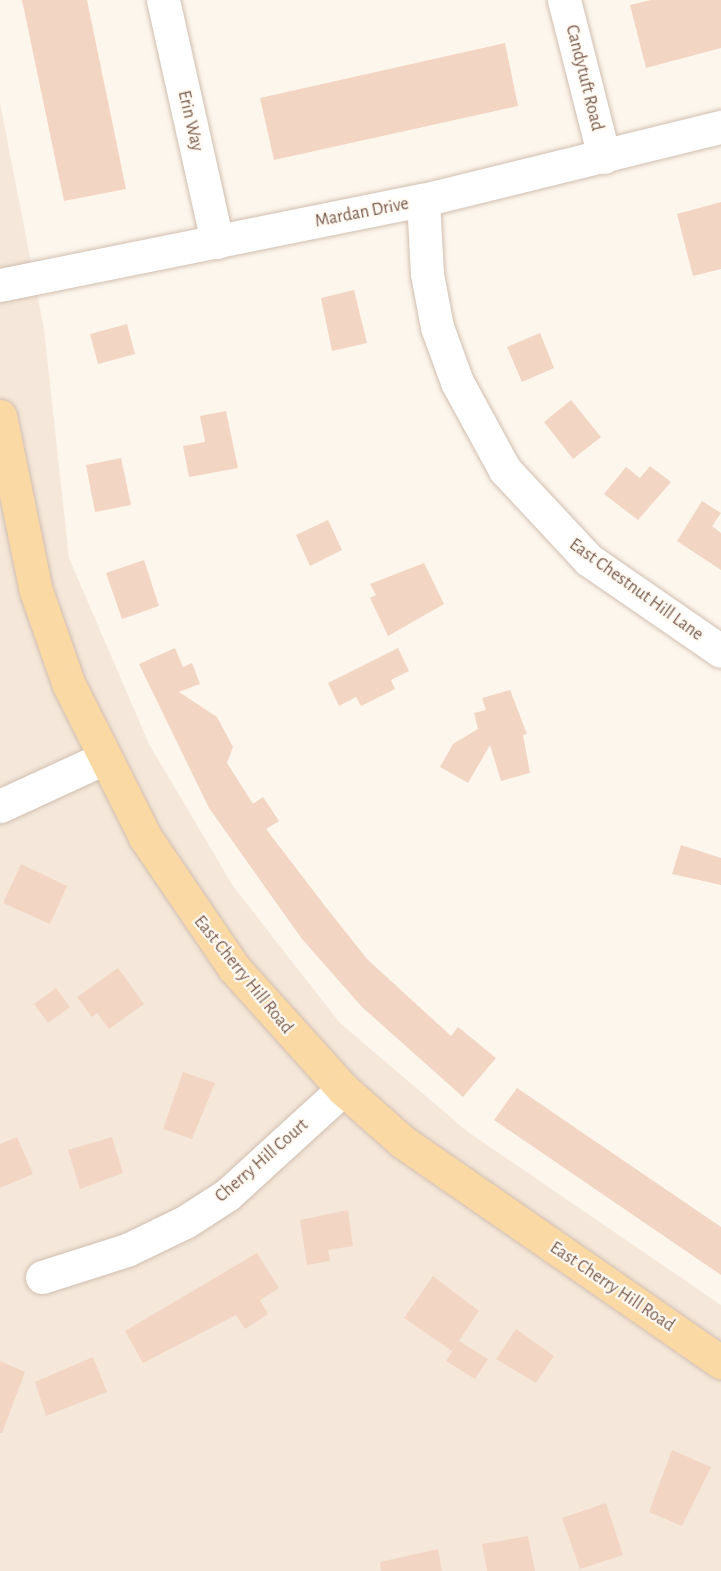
<!DOCTYPE html>
<html>
<head>
<meta charset="utf-8">
<style>
	body { margin:0 }
	#map { position:relative; width:721px; height:1571px; overflow:hidden; background:#fdf6ec; font-family:"Alegreya Sans",sans-serif }
	div>[style] { position:absolute }
	[style*='--x'] { left:calc(var(--x)*1px); top:calc(var(--y)*1px); width:calc(var(--w)*1px); rotate:calc(var(--a)*1deg) }
	.residential>* { inset:0; background:#f5e8da }
	.building>* { inset:0; background:#f3d5c3 }
	.roads { filter:drop-shadow(0 0 2px #d1beb0) drop-shadow(0 0 2px #d1beb0) }
	.minor>* { height:33px; margin:-16.5px; padding:0 16.5px; transform-origin:16.5px; border-radius:16.5px; background:#fff }
	.major>* { height:33px; margin:-16.5px; padding:0 16.5px; transform-origin:16.5px; border-radius:16.5px; background:#fbd9a5 }
	span { translate:-50% -50%; white-space:nowrap; text-align:center; line-height:1.15; -webkit-text-stroke:4.5px #fffaf3; paint-order:stroke }
	.street-label { font-size:18px; color:#7a5c4d }
</style>
</head>
<body>
<div id="map">
	<div class="residential">
		<i style="clip-path:polygon(0 103px,44px 329px,69px 558px,149px 744px,233px 886px,340px 1023px,468px 1132px,721px 1305px,721px 1571px,0 1571px)"></i>
	</div>
	<div class="building">
		<i style="clip-path:polygon(22px 0,87px 0,126px 189px,64px 201px)"></i>
		<i style="clip-path:polygon(651px 0,721px 0,721px 48px,646px 68px,630px 5px)"></i>
		<i style="clip-path:polygon(505px 43px,518px 106px,274px 160px,260px 98px)"></i>
		<i style="clip-path:polygon(721px 202px,721px 269px,693px 276px,677px 214px)"></i>
		<i style="clip-path:polygon(354px 290px,367px 343px,332px 351px,321px 298px)"></i>
		<i style="clip-path:polygon(127px 324px,135px 354px,98px 364px,90px 334px)"></i>
		<i style="clip-path:polygon(540px 333px,554px 368px,522px 382px,507px 347px)"></i>
		<i style="clip-path:polygon(571px 400px,601px 437px,573px 459px,544px 422px)"></i>
		<i style="clip-path:polygon(226px 411px,238px 468px,189px 477px,183px 446px,205px 442px,200px 416px)"></i>
		<i style="clip-path:polygon(121px 458px,131px 505px,95px 512px,86px 465px)"></i>
		<i style="clip-path:polygon(650px 466px,671px 482px,638px 520px,604px 494px,626px 467px,640px 478px)"></i>
		<i style="clip-path:polygon(702px 501px,721px 513px,712px 526px,721px 533px,721px 570px,677px 541px)"></i>
		<i style="clip-path:polygon(328px 520px,342px 550px,310px 566px,296px 535px)"></i>
		<i style="clip-path:polygon(144px 560px,159px 606px,122px 619px,106px 573px)"></i>
		<i style="clip-path:polygon(424px 563px,444px 604px,388px 636px,370px 598px,376px 595px,370px 584px)"></i>
		<i style="clip-path:polygon(175px 648px,183px 667px,192px 663px,200px 684px,179px 692px,217px 717px,233px 747px,227px 763px,253px 804px,263px 797px,279px 821px,266px 829px,325px 906px,367px 959px,451px 1036px,458px 1027px,496px 1058px,463px 1097px,362px 1007px,302px 939px,209px 808px,139px 664px)"></i>
		<i style="clip-path:polygon(398px 648px,409px 671px,391px 680px,395px 689px,361px 706px,356px 697px,339px 706px,328px 683px)"></i>
		<i style="clip-path:polygon(510px 690px,527px 734px,523px 735px,530px 773px,501px 781px,490px 745px,468px 783px,440px 767px,453px 744px,478px 729px,474px 713px,486px 710px,482px 698px)"></i>
		<i style="clip-path:polygon(681px 845px,721px 858px,721px 885px,672px 874px)"></i>
		<i style="clip-path:polygon(21px 864px,67px 886px,50px 924px,3px 903px)"></i>
		<i style="clip-path:polygon(118px 968px,144px 1004px,109px 1029px,97px 1013px,92px 1017px,77px 997px)"></i>
		<i style="clip-path:polygon(56px 988px,70px 1007px,48px 1023px,34px 1004px)"></i>
		<i style="clip-path:polygon(183px 1072px,215px 1083px,192px 1139px,163px 1129px)"></i>
		<i style="clip-path:polygon(517px 1088px,721px 1227px,721px 1275px,494px 1120px)"></i>
		<i style="clip-path:polygon(17px 1137px,33px 1174px,0 1188px,0 1144px)"></i>
		<i style="clip-path:polygon(112px 1137px,123px 1173px,80px 1189px,68px 1150px)"></i>
		<i style="clip-path:polygon(348px 1210px,353px 1246px,328px 1250px,330px 1261px,307px 1265px,300px 1220px)"></i>
		<i style="clip-path:polygon(257px 1253px,279px 1288px,260px 1300px,268px 1314px,245px 1329px,236px 1315px,143px 1363px,125px 1331px)"></i>
		<i style="clip-path:polygon(433px 1276px,479px 1311px,452px 1351px,404px 1318px)"></i>
		<i style="clip-path:polygon(516px 1329px,554px 1356px,536px 1383px,496px 1359px)"></i>
		<i style="clip-path:polygon(459px 1341px,488px 1359px,475px 1379px,446px 1361px)"></i>
		<i style="clip-path:polygon(93px 1357px,107px 1392px,46px 1416px,35px 1382px)"></i>
		<i style="clip-path:polygon(0 1361px,25px 1372px,2px 1433px,0 1433px)"></i>
		<i style="clip-path:polygon(672px 1450px,711px 1467px,682px 1526px,649px 1512px)"></i>
		<i style="clip-path:polygon(606px 1503px,623px 1555px,580px 1569px,562px 1518px)"></i>
		<i style="clip-path:polygon(528px 1536px,535px 1571px,487px 1571px,482px 1544px)"></i>
		<i style="clip-path:polygon(438px 1549px,442px 1571px,381px 1571px,380px 1562px)"></i>
	</div>
	<div class="roads">
		<div class="minor">
			<i style="--x:163;--y:0;--w:248;--a:77.4"></i>
			<i style="--x:564;--y:0;--w:162;--a:75.7"></i>
			<i style="--x:423;--y:200;--w:74;--a:86.9"></i>
			<i style="--x:427;--y:274;--w:54;--a:79.3"></i>
			<i style="--x:437;--y:327;--w:59;--a:70"></i>
			<i style="--x:457;--y:382;--w:100;--a:61.4"></i>
			<i style="--x:505;--y:470;--w:123;--a:47"></i>
			<i style="--x:589;--y:560;--w:160;--a:34.6"></i>
			<i style="--x:0;--y:285;--w:431;--a:-11.4"></i>
			<i style="--x:423;--y:200;--w:307;--a:-13.8"></i>
			<i style="--x:0;--y:806;--w:112;--a:-24.7"></i>
			<i style="--x:42;--y:1277;--w:89;--a:-17.6"></i>
			<i style="--x:127;--y:1250;--w:64;--a:-25.8"></i>
			<i style="--x:185;--y:1222;--w:50;--a:-32.7"></i>
			<i style="--x:227;--y:1195;--w:157;--a:-42.4"></i>
		</div>
		<div class="major">
			<i style="--x:0;--y:416;--w:179;--a:78.4"></i>
			<i style="--x:36;--y:591;--w:100;--a:70.7"></i>
			<i style="--x:69;--y:685;--w:170;--a:63.4"></i>
			<i style="--x:145;--y:837;--w:158;--a:55.8"></i>
			<i style="--x:234;--y:968;--w:163;--a:48"></i>
			<i style="--x:343;--y:1089;--w:80;--a:41.5"></i>
			<i style="--x:403;--y:1142;--w:387;--a:34.7"></i>
		</div>
	</div>
	<div class="street-label">
		<span style="left:584px;top:78px;rotate:76deg">Candytuft Road</span>
		<span style="left:190px;top:121px;rotate:77deg">Erin Way</span>
		<span style="left:362px;top:213px;rotate:-11deg">Mardan Drive</span>
		<span style="left:636px;top:590px;rotate:36deg">East Chestnut Hill Lane</span>
		<span style="left:243px;top:975px;rotate:51deg">East Cherry Hill Road</span>
		<span style="left:262px;top:1161px;rotate:-41deg">Cherry Hill Court</span>
		<span style="left:612px;top:1287px;rotate:34deg">East Cherry Hill Road</span>
	</div>
</div>
</body>
</html>
